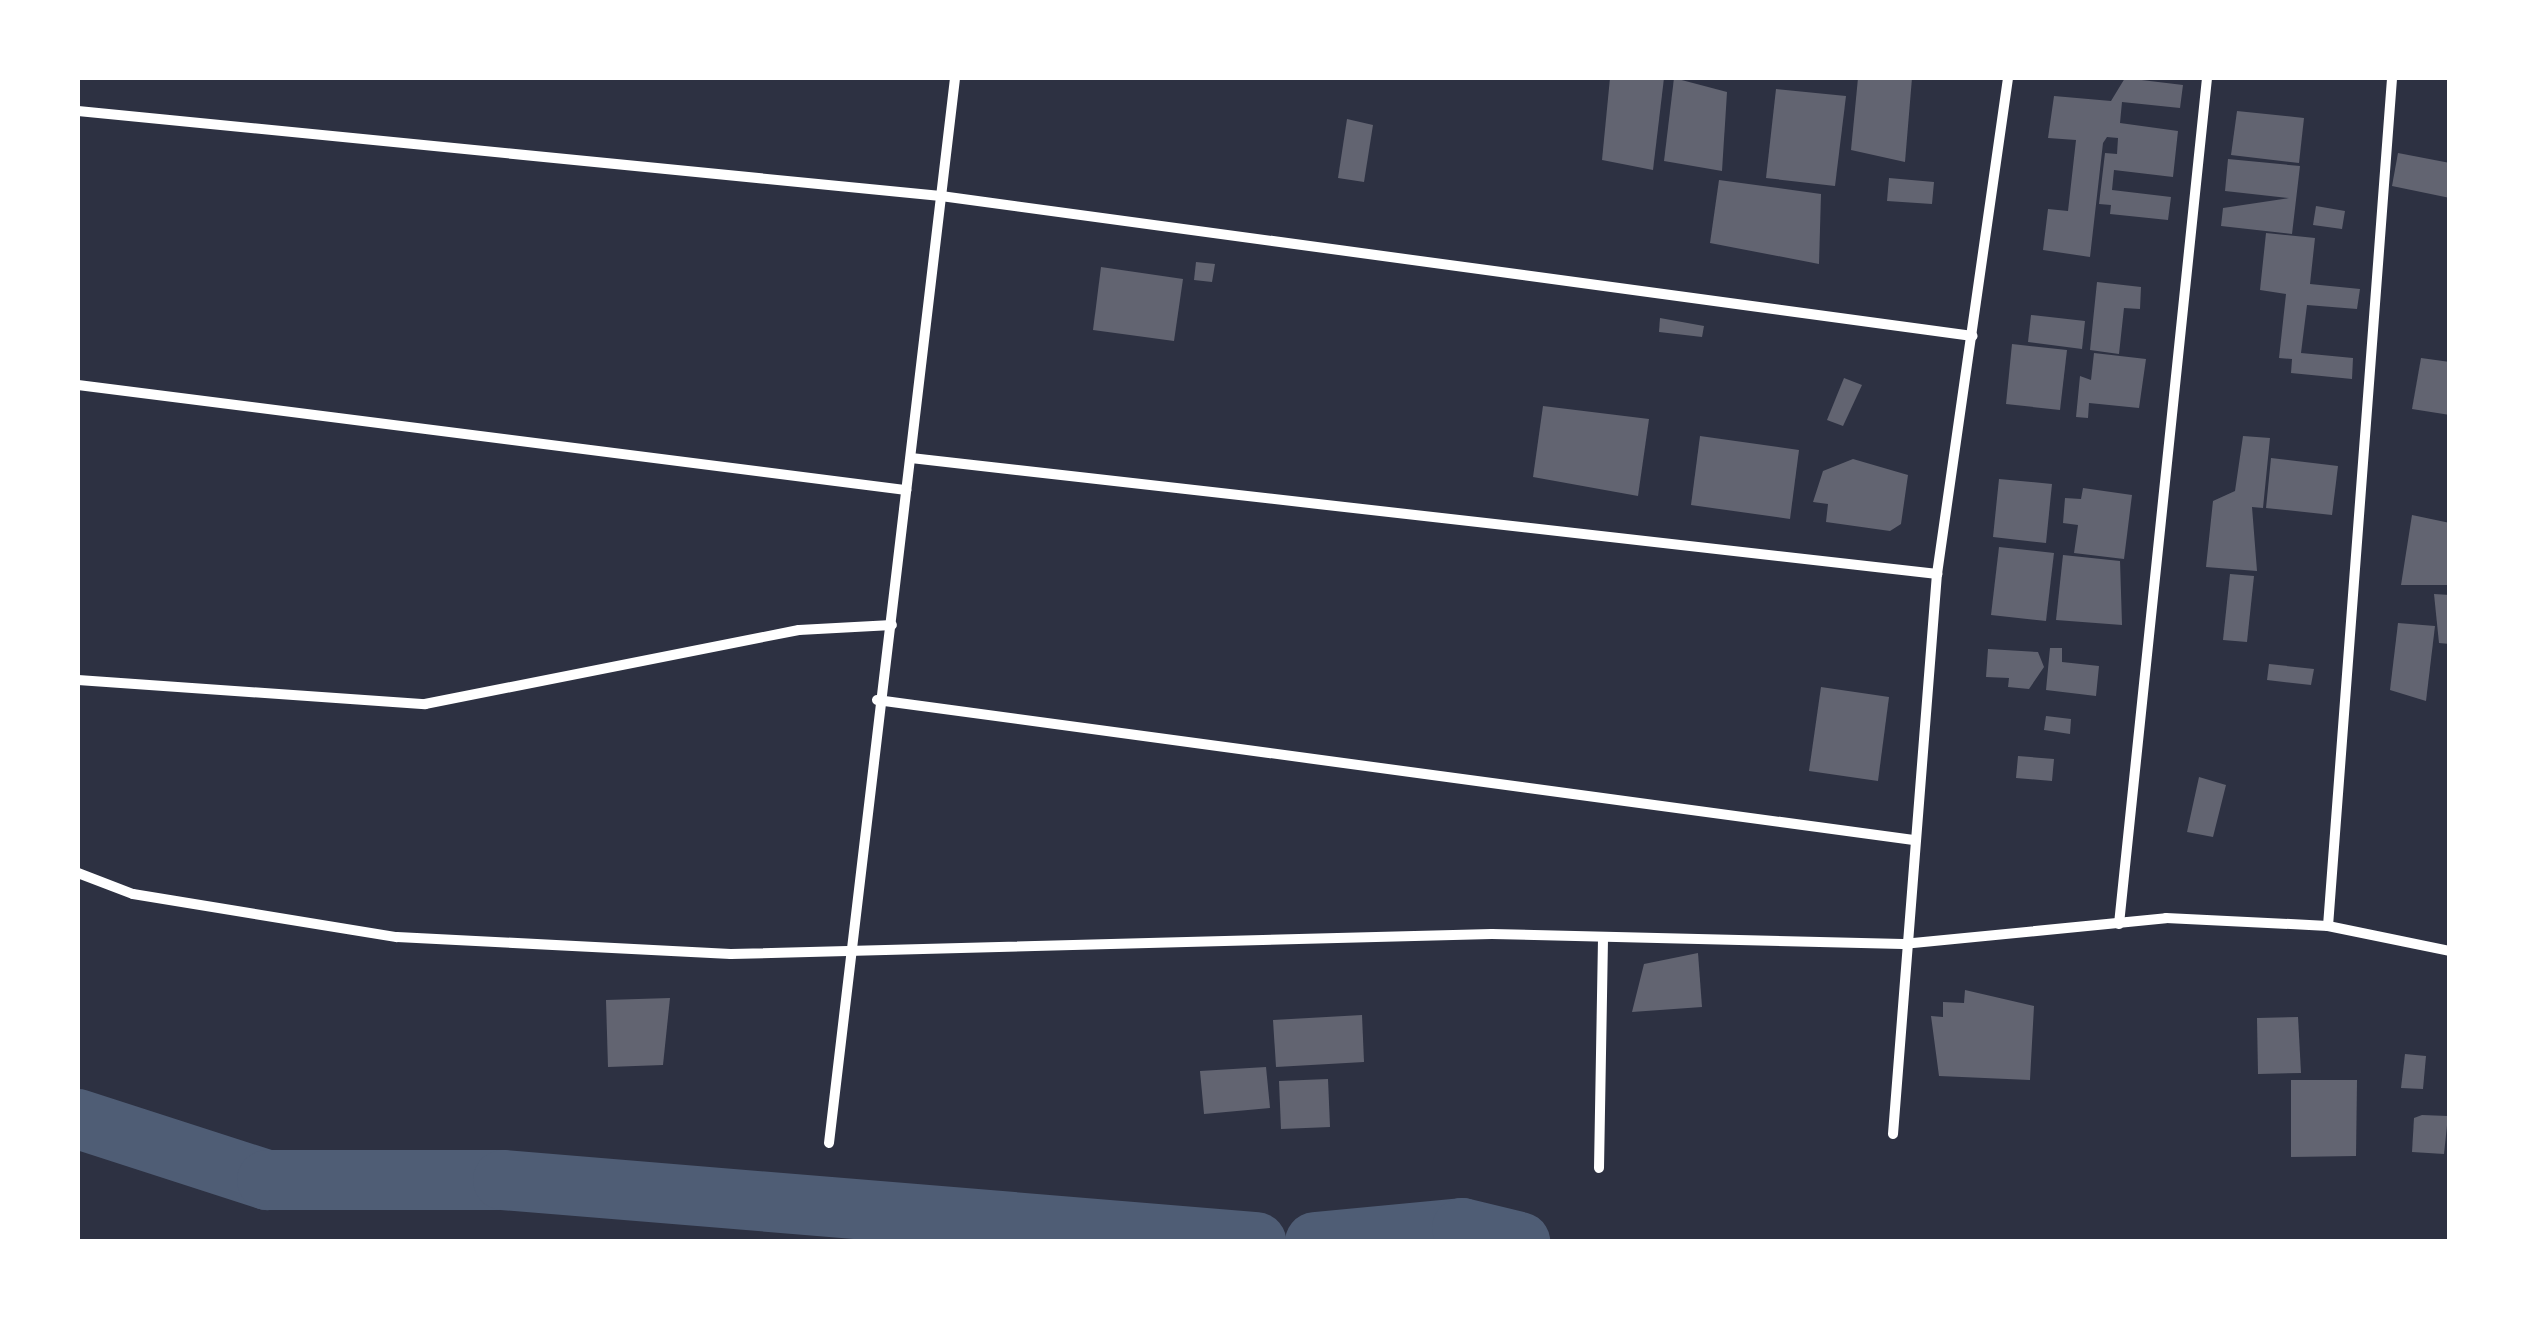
<!DOCTYPE html>
<html>
<head>
<meta charset="utf-8">
<style>
	body { margin:0 }
	#map { position:relative; width:2527px; height:1319px; overflow:hidden; background:#2d3142; font-family:"Noto Sans",sans-serif }
	div>[style] { position:absolute }
	[style*='--x'] { left:calc(var(--x)*1px); top:calc(var(--y)*1px); width:calc(var(--w)*1px); rotate:calc(var(--a)*1deg) }
	.river>* { height:60px; margin:-30px; padding:0 30px; transform-origin:30px; border-radius:30px; background:#4f5d75 }
	.building>* { inset:0; background:#626471 }
	.minor>* { height:10px; margin:-5px; padding:0 5px; transform-origin:5px; border-radius:5px; background:#fff }
	span { translate:-50% -50%; white-space:nowrap; text-align:center; line-height:1.15; -webkit-text-stroke:8px #fff; paint-order:stroke }
	.frame { position:absolute; inset:0; border:80px solid #fff; pointer-events:none }
</style>
</head>
<body>
<div id="map">
	<div class="river">
		<i style="--x:78;--y:1119;--w:199;--a:17.9"></i>
		<i style="--x:267;--y:1180;--w:236;--a:0"></i>
		<i style="--x:503;--y:1180;--w:756;--a:4.71"></i>
		<i style="--x:1315;--y:1242;--w:148;--a:-5.4"></i>
		<i style="--x:1462;--y:1228;--w:60;--a:13.6"></i>
	</div>
	<div class="building">
		<i style="clip-path:polygon(1610px 78px,1664px 78px,1653px 170px,1602px 160px)"></i>
		<i style="clip-path:polygon(1674px 78px,1727px 92px,1722px 171px,1664px 161px)"></i>
		<i style="clip-path:polygon(1858px 78px,1912px 78px,1905px 162px,1851px 150px)"></i>
		<i style="clip-path:polygon(2125px 78px,2183px 85px,2180px 108px,2122px 102px,2120px 123px,2178px 131px,2173px 177px,2114px 170px,2112px 190px,2171px 197px,2168px 220px,2110px 214px,2111px 205px,2099px 204px,2105px 153px,2117px 154px,2118px 138px,2107px 137px,2103px 143px,2090px 257px,2043px 250px,2048px 209px,2068px 211px,2076px 140px,2048px 138px,2054px 96px,2111px 101px)"></i>
		<i style="clip-path:polygon(1776px 89px,1846px 96px,1835px 186px,1766px 178px)"></i>
		<i style="clip-path:polygon(2237px 111px,2304px 118px,2299px 163px,2231px 155px)"></i>
		<i style="clip-path:polygon(1347px 119px,1373px 125px,1364px 182px,1338px 178px)"></i>
		<i style="clip-path:polygon(2398px 153px,2450px 163px,2450px 198px,2392px 186px)"></i>
		<i style="clip-path:polygon(2228px 159px,2300px 166px,2292px 234px,2221px 226px,2223px 208px,2289px 198px,2225px 191px)"></i>
		<i style="clip-path:polygon(1889px 178px,1934px 182px,1932px 204px,1887px 201px)"></i>
		<i style="clip-path:polygon(1719px 180px,1821px 194px,1819px 264px,1710px 243px)"></i>
		<i style="clip-path:polygon(2316px 206px,2345px 211px,2342px 229px,2313px 225px)"></i>
		<i style="clip-path:polygon(2266px 233px,2315px 238px,2310px 284px,2360px 289px,2357px 309px,2307px 305px,2301px 353px,2353px 358px,2352px 379px,2291px 373px,2292px 359px,2279px 358px,2286px 294px,2260px 290px)"></i>
		<i style="clip-path:polygon(1196px 262px,1215px 264px,1212px 282px,1194px 280px)"></i>
		<i style="clip-path:polygon(1101px 267px,1183px 279px,1174px 341px,1093px 330px)"></i>
		<i style="clip-path:polygon(2097px 282px,2141px 287px,2140px 309px,2124px 308px,2119px 354px,2090px 350px)"></i>
		<i style="clip-path:polygon(2031px 315px,2085px 321px,2082px 349px,2028px 342px)"></i>
		<i style="clip-path:polygon(1660px 318px,1704px 326px,1702px 337px,1659px 332px)"></i>
		<i style="clip-path:polygon(2012px 344px,2067px 350px,2060px 410px,2006px 404px)"></i>
		<i style="clip-path:polygon(2094px 353px,2146px 359px,2139px 408px,2089px 403px,2088px 418px,2076px 417px,2080px 376px,2091px 380px)"></i>
		<i style="clip-path:polygon(2421px 358px,2450px 362px,2450px 415px,2412px 409px)"></i>
		<i style="clip-path:polygon(1844px 378px,1862px 385px,1843px 426px,1827px 420px)"></i>
		<i style="clip-path:polygon(1543px 406px,1649px 419px,1638px 496px,1533px 477px)"></i>
		<i style="clip-path:polygon(1700px 436px,1799px 450px,1790px 519px,1691px 505px)"></i>
		<i style="clip-path:polygon(2243px 436px,2270px 438px,2263px 508px,2252px 507px,2257px 571px,2206px 567px,2213px 501px,2235px 491px)"></i>
		<i style="clip-path:polygon(2271px 458px,2338px 466px,2332px 515px,2266px 508px)"></i>
		<i style="clip-path:polygon(1853px 459px,1908px 475px,1901px 524px,1890px 531px,1826px 522px,1828px 504px,1813px 502px,1823px 471px)"></i>
		<i style="clip-path:polygon(1999px 479px,2052px 484px,2046px 543px,1993px 537px)"></i>
		<i style="clip-path:polygon(2083px 488px,2132px 495px,2124px 559px,2074px 553px,2078px 525px,2063px 523px,2065px 498px,2081px 499px)"></i>
		<i style="clip-path:polygon(2412px 515px,2450px 523px,2450px 585px,2401px 585px)"></i>
		<i style="clip-path:polygon(1999px 547px,2054px 553px,2046px 621px,1991px 615px)"></i>
		<i style="clip-path:polygon(2063px 555px,2120px 561px,2122px 625px,2056px 620px)"></i>
		<i style="clip-path:polygon(2230px 574px,2254px 576px,2247px 642px,2223px 640px)"></i>
		<i style="clip-path:polygon(2434px 594px,2450px 595px,2450px 644px,2439px 643px)"></i>
		<i style="clip-path:polygon(2398px 623px,2435px 626px,2426px 701px,2390px 690px)"></i>
		<i style="clip-path:polygon(2050px 648px,2062px 648px,2062px 662px,2099px 666px,2096px 696px,2046px 690px)"></i>
		<i style="clip-path:polygon(1988px 649px,2038px 652px,2044px 667px,2029px 689px,2008px 687px,2009px 678px,1986px 677px)"></i>
		<i style="clip-path:polygon(2269px 664px,2314px 669px,2311px 685px,2267px 680px)"></i>
		<i style="clip-path:polygon(1821px 687px,1889px 697px,1878px 781px,1809px 771px)"></i>
		<i style="clip-path:polygon(2046px 716px,2071px 719px,2070px 734px,2044px 730px)"></i>
		<i style="clip-path:polygon(2018px 756px,2054px 759px,2052px 781px,2016px 778px)"></i>
		<i style="clip-path:polygon(2199px 777px,2226px 785px,2213px 837px,2187px 832px)"></i>
		<i style="clip-path:polygon(1698px 953px,1702px 1007px,1632px 1012px,1644px 964px)"></i>
		<i style="clip-path:polygon(1965px 990px,2034px 1006px,2030px 1080px,1939px 1076px,1931px 1016px,1943px 1017px,1943px 1002px,1964px 1003px)"></i>
		<i style="clip-path:polygon(670px 998px,663px 1065px,608px 1067px,606px 1000px)"></i>
		<i style="clip-path:polygon(1362px 1015px,1364px 1062px,1276px 1067px,1273px 1020px)"></i>
		<i style="clip-path:polygon(2298px 1017px,2301px 1073px,2258px 1074px,2257px 1018px)"></i>
		<i style="clip-path:polygon(2405px 1054px,2426px 1056px,2423px 1089px,2401px 1088px)"></i>
		<i style="clip-path:polygon(1266px 1067px,1270px 1108px,1204px 1114px,1200px 1071px)"></i>
		<i style="clip-path:polygon(1328px 1079px,1330px 1127px,1281px 1129px,1279px 1081px)"></i>
		<i style="clip-path:polygon(2291px 1080px,2357px 1080px,2356px 1156px,2291px 1157px)"></i>
		<i style="clip-path:polygon(2422px 1115px,2448px 1116px,2444px 1154px,2412px 1152px,2414px 1118px)"></i>
	</div>
	<div class="minor">
		<i style="--x:78;--y:111;--w:867;--a:5.63"></i>
		<i style="--x:941;--y:196;--w:1041;--a:7.73"></i>
		<i style="--x:78;--y:385;--w:835;--a:7.23"></i>
		<i style="--x:911;--y:458;--w:1033;--a:6.45"></i>
		<i style="--x:78;--y:680;--w:348;--a:4"></i>
		<i style="--x:425;--y:704;--w:381;--a:-11.2"></i>
		<i style="--x:799;--y:630;--w:93;--a:-3.1"></i>
		<i style="--x:877;--y:700;--w:1046;--a:7.69"></i>
		<i style="--x:78;--y:873;--w:59;--a:20.9"></i>
		<i style="--x:133;--y:894;--w:267;--a:9.3"></i>
		<i style="--x:397;--y:937;--w:334;--a:2.9"></i>
		<i style="--x:731;--y:954;--w:761;--a:-1.51"></i>
		<i style="--x:1492;--y:934;--w:411;--a:1.4"></i>
		<i style="--x:1903;--y:944;--w:264;--a:-5.6"></i>
		<i style="--x:2166;--y:918;--w:162;--a:2.8"></i>
		<i style="--x:2328;--y:926;--w:125;--a:11.6"></i>
		<i style="--x:2119;--y:924;--w:851;--a:-84.06"></i>
		<i style="--x:2328;--y:926;--w:850;--a:-85.68"></i>
		<i style="--x:1893;--y:1134;--w:562;--a:-85.51"></i>
		<i style="--x:1937;--y:574;--w:501;--a:-81.85"></i>
		<i style="--x:829;--y:1143;--w:1072;--a:-83.25"></i>
		<i style="--x:1599;--y:1168;--w:229;--a:-89"></i>
	</div>
	<div class="frame"></div>
</div>
</body>
</html>
